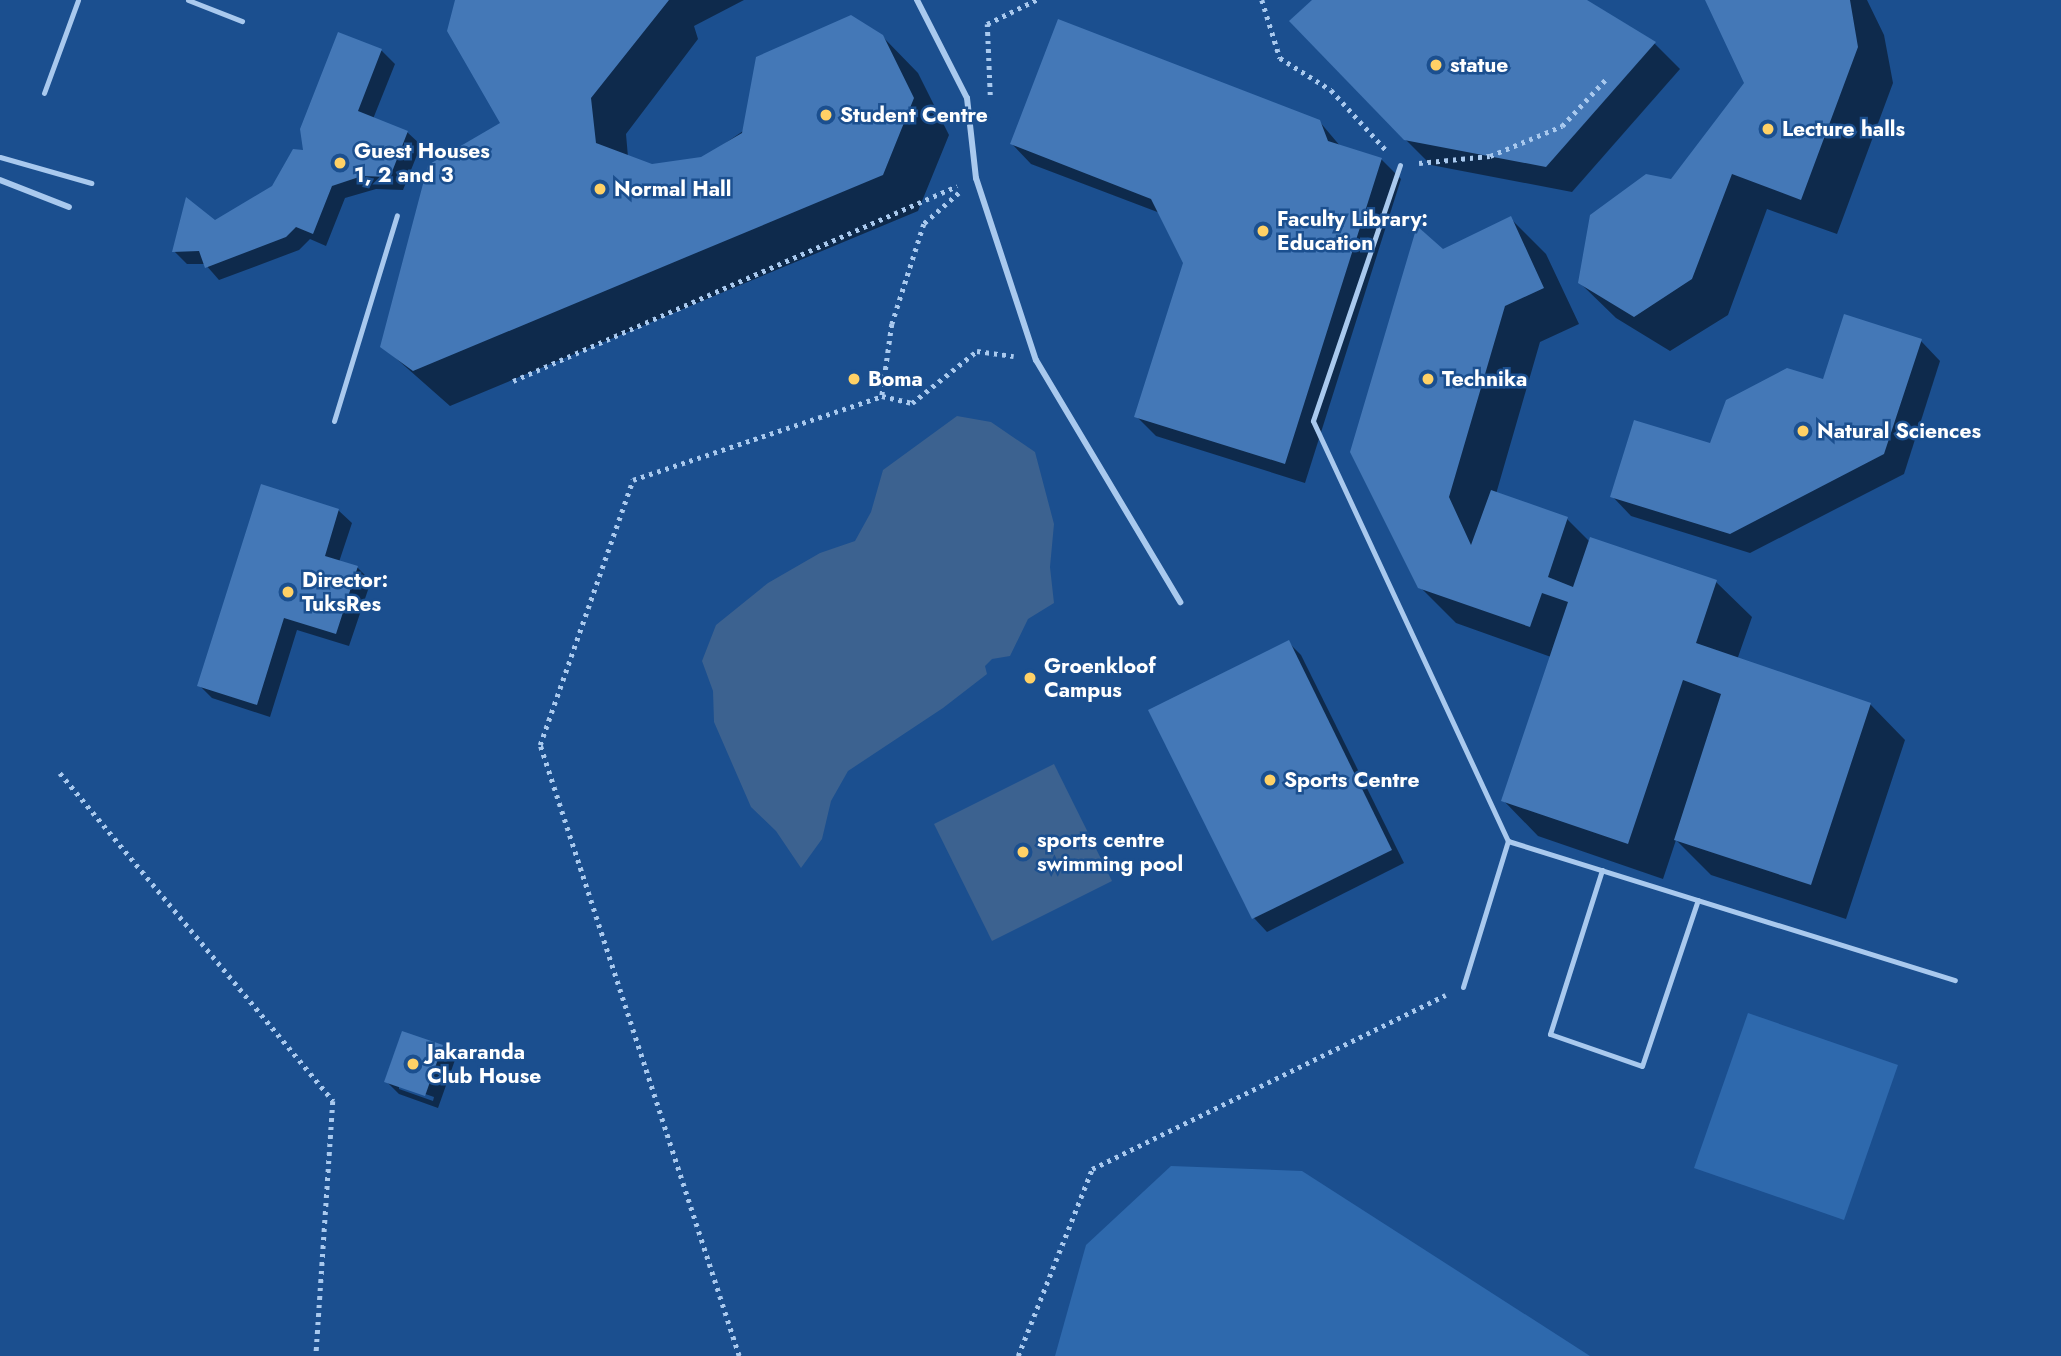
<!DOCTYPE html>
<html>
<head>
<meta charset="utf-8">
<style>
	body { margin:0 }
	#map { position:relative; width:2061px; height:1356px; overflow:hidden; background:#1b4f8f; font-family:Jost,sans-serif }
	div>[style] { position:absolute }
	[style*='--x'] { left:calc(var(--x)*1px); top:calc(var(--y)*1px); width:calc(var(--w)*1px); rotate:calc(var(--a)*1deg) }
	.green>* { inset:0; background:#2e69ad }
	.water>* { inset:0; background:#3c6290 }
	.shadow>* { inset:0; background:#0007 }
	.building>* { inset:0; background:#4478b7 }
	.path>* { height:4.5px; margin-top:-2.25px; transform-origin:0; background:repeating-linear-gradient(90deg,#a9c9ee 0 3.5px,transparent 0 8.5px) }
	.service>* { height:5px; margin:-2.5px; padding:0 2.5px; transform-origin:2.5px; border-radius:2.5px; background:#a9c9ee }
	.pedestrian>* { height:6px; margin:-3px; padding:0 3px; transform-origin:3px; border-radius:3px; background:#a9c9ee }
	.dots>* { width:19px; height:19px; translate:-50% -50%; box-sizing:border-box; border:4px solid #1b4f8f; border-radius:50% }
	span { translate:-50% -50%; white-space:nowrap; text-align:center; line-height:1.15; -webkit-text-stroke:5px #1b4f8f; paint-order:stroke }
	.poi-label { font-size:21px; color:#fff; font-weight:700 }
	.left { translate:0 -50%; text-align:left }
</style>
</head>
<body>
<div id="map">
	<div class="green">
		<i style="clip-path:polygon(1748px 1013px,1898px 1065px,1844px 1220px,1694px 1168px)"></i>
		<i style="clip-path:polygon(1171px 1166px,1302px 1171px,1590px 1356px,1055px 1356px,1086px 1245px)"></i>
	</div>
	<div class="water">
		<i style="clip-path:polygon(957px 416px,991px 422px,1035px 452px,1054px 524px,1050px 567px,1054px 603px,1028px 619px,1010px 656px,992px 659px,985px 666px,987px 674px,943px 708px,848px 771px,831px 801px,822px 839px,801px 868px,776px 831px,751px 807px,714px 722px,713px 691px,702px 661px,716px 625px,768px 583px,820px 553px,855px 541px,871px 512px,883px 470px)"></i>
		<i style="clip-path:polygon(1054px 764px,1112px 881px,992px 941px,934px 824px)"></i>
	</div>
	<div class="shadow">
		<i style="clip-path:polygon(457px 0,744px 0,694px 26px,698px 39px,626px 134px,628px 157px,652px 165px,702px 159px,882px 36px,918px 73px,949px 135px,918px 211px,450px 406px,382px 346px,502px 123px)"></i>
		<i style="clip-path:polygon(1314px 0,1584px 0,1655px 44px,1680px 69px,1572px 192px,1431px 165px,1405px 139px)"></i>
		<i style="clip-path:polygon(1707px 0,1867px 0,1884px 35px,1893px 83px,1837px 234px,1767px 209px,1728px 315px,1670px 351px,1616px 318px,1580px 283px,1671px 181px,1746px 83px)"></i>
		<i style="clip-path:polygon(339px 34px,382px 51px,395px 64px,373px 119px,407px 132px,421px 145px,403px 190px,376px 189px,345px 198px,326px 246px,310px 239px,299px 250px,219px 280px,205px 264px,187px 264px,174px 251px,273px 188px,304px 151px)"></i>
		<i style="clip-path:polygon(1319px 121px,1341px 147px,1381px 159px,1401px 179px,1305px 483px,1156px 436px,1136px 416px,1185px 262px,1160px 213px,1031px 164px,1012px 144px)"></i>
		<i style="clip-path:polygon(1510px 218px,1546px 254px,1579px 324px,1540px 342px,1496px 494px,1567px 519px,1590px 542px,1716px 582px,1752px 617px,1737px 660px,1870px 704px,1905px 740px,1846px 919px,1711px 875px,1676px 840px,1663px 879px,1538px 836px,1503px 800px,1551px 657px,1456px 623px,1420px 587px,1443px 251px)"></i>
		<i style="clip-path:polygon(1921px 341px,1940px 361px,1904px 474px,1750px 553px,1631px 516px,1612px 496px,1824px 382px)"></i>
		<i style="clip-path:polygon(338px 510px,352px 523px,339px 562px,358px 568px,371px 581px,349px 646px,297px 630px,270px 717px,212px 698px,199px 685px)"></i>
		<i style="clip-path:polygon(1288px 642px,1301px 655px,1404px 863px,1267px 932px,1254px 918px,1151px 711px)"></i>
		<i style="clip-path:polygon(evenodd,442px 1047px,455px 1060px,438px 1108px,399px 1094px,386px 1081px,442px 1047px,399px 1085px,434px 1097px,433px 1101px,399px 1089px,399px 1085px)"></i>
	</div>
	<div class="building">
		<i style="clip-path:polygon(455px 0,669px 0,591px 98px,596px 143px,652px 164px,701px 157px,742px 133px,756px 57px,851px 15px,883px 35px,914px 98px,883px 175px,413px 371px,380px 347px,428px 165px,500px 123px,447px 31px)"></i>
		<i style="clip-path:polygon(1312px 0,1587px 0,1656px 42px,1546px 167px,1404px 140px,1289px 21px)"></i>
		<i style="clip-path:polygon(1705px 0,1850px 0,1858px 47px,1801px 200px,1732px 174px,1692px 279px,1634px 317px,1578px 283px,1590px 215px,1646px 174px,1671px 179px,1744px 83px)"></i>
		<i style="clip-path:polygon(1058px 19px,1320px 120px,1328px 141px,1382px 158px,1285px 464px,1134px 417px,1183px 263px,1151px 199px,1010px 144px)"></i>
		<i style="clip-path:polygon(338px 32px,382px 49px,358px 111px,408px 131px,390px 177px,362px 176px,332px 186px,313px 234px,296px 227px,286px 237px,205px 268px,199px 251px,172px 252px,186px 197px,215px 220px,272px 186px,293px 149px,303px 150px,300px 129px)"></i>
		<i style="clip-path:polygon(1511px 216px,1544px 288px,1505px 306px,1449px 497px,1471px 545px,1491px 490px,1568px 517px,1548px 577px,1573px 587px,1590px 537px,1717px 580px,1696px 643px,1871px 703px,1811px 885px,1674px 840px,1721px 694px,1683px 680px,1628px 844px,1501px 801px,1568px 602px,1542px 593px,1530px 627px,1418px 588px,1350px 452px,1417px 226px,1443px 249px)"></i>
		<i style="clip-path:polygon(1844px 314px,1922px 339px,1884px 454px,1730px 534px,1610px 497px,1634px 420px,1710px 443px,1726px 400px,1787px 368px,1823px 379px)"></i>
		<i style="clip-path:polygon(261px 484px,339px 509px,325px 556px,358px 566px,336px 634px,284px 618px,257px 705px,197px 686px)"></i>
		<i style="clip-path:polygon(1289px 640px,1392px 850px,1252px 919px,1148px 710px)"></i>
		<i style="clip-path:polygon(402px 1031px,443px 1045px,425px 1096px,384px 1082px)"></i>
	</div>
	<div class="path">
		<i style="--x:1262;--y:0;--w:61;--a:72.8"></i>
		<i style="--x:1280;--y:58;--w:60;--a:32.1"></i>
		<i style="--x:1331;--y:90;--w:81;--a:47.5"></i>
		<i style="--x:990;--y:95;--w:71;--a:-92.4"></i>
		<i style="--x:987;--y:24;--w:55;--a:-26.1"></i>
		<i style="--x:1419;--y:163;--w:71;--a:-5.6"></i>
		<i style="--x:1490;--y:156;--w:78;--a:-22.6"></i>
		<i style="--x:1562;--y:126;--w:63;--a:-46.9"></i>
		<i style="--x:959;--y:193;--w:47;--a:138.5"></i>
		<i style="--x:924;--y:224;--w:105;--a:107.7"></i>
		<i style="--x:892;--y:324;--w:73;--a:97.9"></i>
		<i style="--x:882;--y:396;--w:31;--a:13"></i>
		<i style="--x:912;--y:403;--w:83;--a:-38.7"></i>
		<i style="--x:977;--y:351;--w:37;--a:8"></i>
		<i style="--x:513;--y:381;--w:485;--a:-23.7"></i>
		<i style="--x:60;--y:773;--w:427;--a:50.2"></i>
		<i style="--x:333;--y:1101;--w:256;--a:93.8"></i>
		<i style="--x:739;--y:1356;--w:643;--a:-108.04"></i>
		<i style="--x:540;--y:745;--w:281;--a:-70.7"></i>
		<i style="--x:633;--y:480;--w:263;--a:-18.6"></i>
		<i style="--x:1018;--y:1356;--w:201;--a:-68.4"></i>
		<i style="--x:1092;--y:1169;--w:394;--a:-26.2"></i>
	</div>
	<div class="service">
		<i style="--x:188;--y:0;--w:58;--a:21.3"></i>
		<i style="--x:44;--y:93;--w:99;--a:-69.9"></i>
		<i style="--x:0;--y:157;--w:95;--a:15.9"></i>
		<i style="--x:1400;--y:165;--w:270;--a:108.8"></i>
		<i style="--x:1313;--y:421;--w:463;--a:65.1"></i>
		<i style="--x:1508;--y:841;--w:468;--a:17.3"></i>
		<i style="--x:334;--y:421;--w:215;--a:-73"></i>
		<i style="--x:1602;--y:870;--w:172;--a:107.6"></i>
		<i style="--x:1550;--y:1034;--w:97;--a:19.2"></i>
		<i style="--x:1642;--y:1066;--w:175;--a:-71.4"></i>
		<i style="--x:1463;--y:987;--w:153;--a:-72.9"></i>
	</div>
	<div class="pedestrian">
		<i style="--x:917;--y:0;--w:110;--a:63"></i>
		<i style="--x:967;--y:98;--w:81;--a:83.6"></i>
		<i style="--x:976;--y:178;--w:192;--a:71.8"></i>
		<i style="--x:1036;--y:360;--w:282;--a:59.2"></i>
		<i style="--x:0;--y:180;--w:74;--a:21.4"></i>
	</div>
	<div class="dots">
		<i style="left:1436px;top:65px;background:#ffd166"></i>
		<i style="left:826px;top:115px;background:#ffd166"></i>
		<i style="left:1768px;top:129px;background:#ffd166"></i>
		<i style="left:340px;top:163px;background:#ffd166"></i>
		<i style="left:600px;top:189px;background:#ffd166"></i>
		<i style="left:1263px;top:231px;background:#ffd166"></i>
		<i style="left:854px;top:379px;background:#ffd166"></i>
		<i style="left:1428px;top:379px;background:#ffd166"></i>
		<i style="left:1803px;top:431px;background:#ffd166"></i>
		<i style="left:288px;top:592px;background:#ffd166"></i>
		<i style="left:1030px;top:678px;background:#ffd166"></i>
		<i style="left:1270px;top:780px;background:#ffd166"></i>
		<i style="left:1023px;top:852px;background:#ffd166"></i>
		<i style="left:413px;top:1064px;background:#ffd166"></i>
	</div>
	<div class="poi-label">
		<span class="left" style="left:1450px;top:65px">statue</span>
		<span class="left" style="left:840px;top:115px">Student Centre</span>
		<span class="left" style="left:1782px;top:129px">Lecture halls</span>
		<span class="left" style="left:354px;top:163px">Guest Houses<br>1, 2 and 3</span>
		<span class="left" style="left:614px;top:189px">Normal Hall</span>
		<span class="left" style="left:1277px;top:231px">Faculty Library:<br>Education</span>
		<span class="left" style="left:868px;top:379px">Boma</span>
		<span class="left" style="left:1442px;top:379px">Technika</span>
		<span class="left" style="left:1817px;top:431px">Natural Sciences</span>
		<span class="left" style="left:302px;top:592px">Director:<br>TuksRes</span>
		<span class="left" style="left:1044px;top:678px">Groenkloof<br>Campus</span>
		<span class="left" style="left:1284px;top:780px">Sports Centre</span>
		<span class="left" style="left:1037px;top:852px">sports centre<br>swimming pool</span>
		<span class="left" style="left:427px;top:1064px">Jakaranda<br>Club House</span>
	</div>
</div>
</body>
</html>
